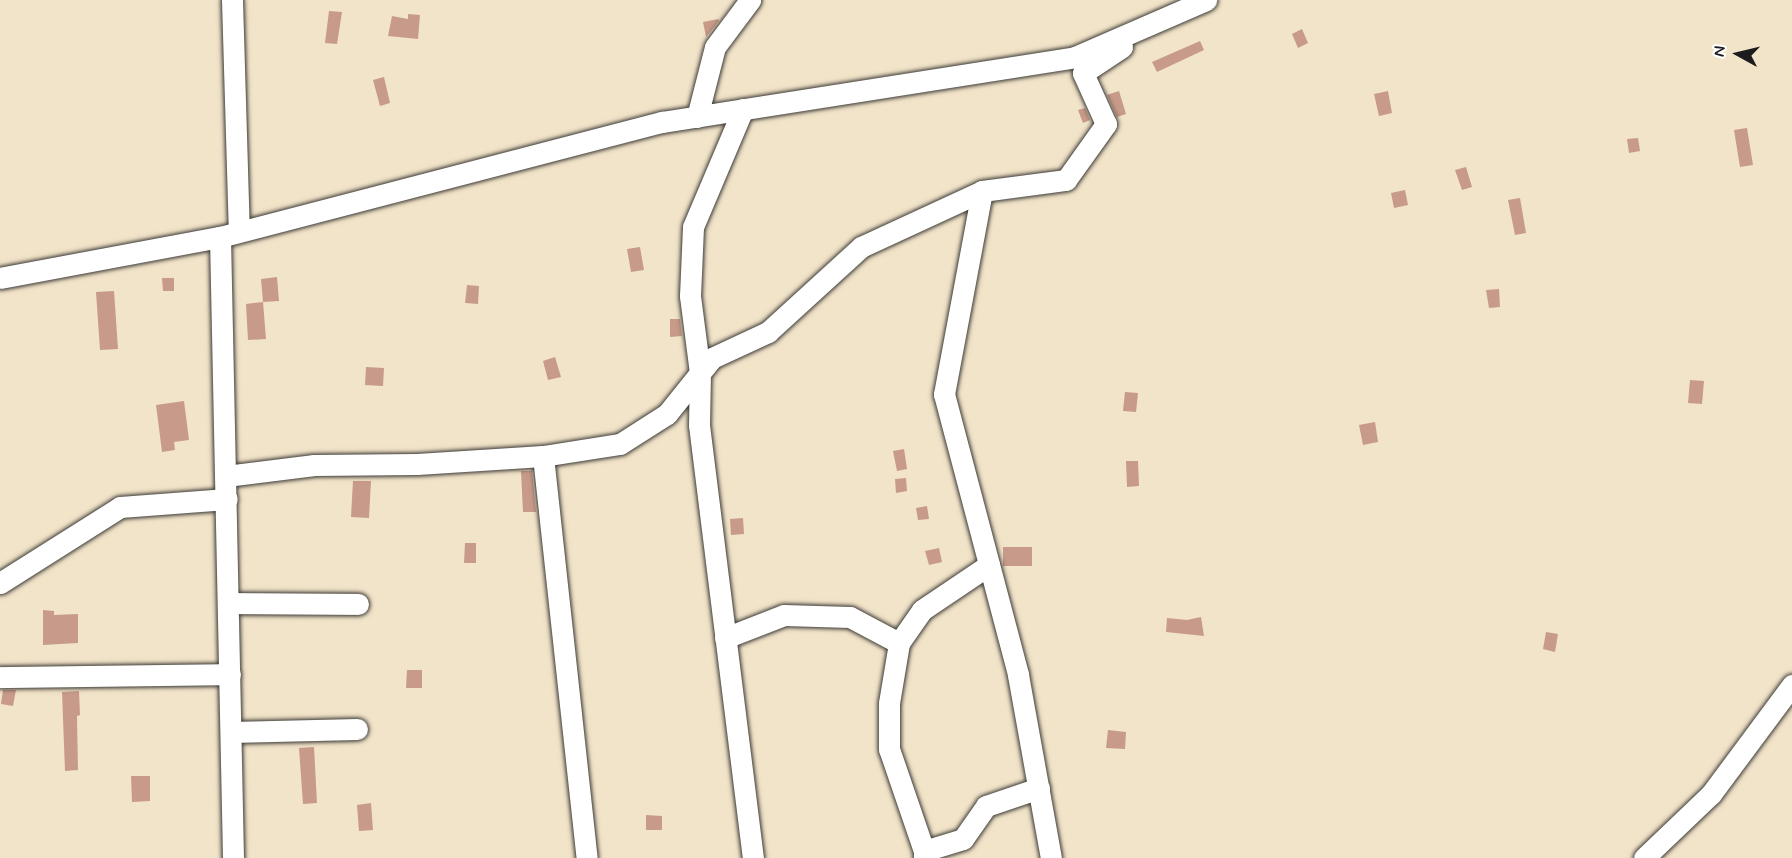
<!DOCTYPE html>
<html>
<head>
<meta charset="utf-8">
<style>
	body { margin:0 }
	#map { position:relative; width:1792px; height:858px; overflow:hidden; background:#f2e4c9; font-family:Mynerve,sans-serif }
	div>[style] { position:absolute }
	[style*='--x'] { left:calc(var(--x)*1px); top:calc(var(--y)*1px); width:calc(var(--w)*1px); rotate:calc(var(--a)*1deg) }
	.building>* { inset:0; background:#c89a89 }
	.roads { filter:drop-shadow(0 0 2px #3c3a36) drop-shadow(0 0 2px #3c3a36) }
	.minor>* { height:21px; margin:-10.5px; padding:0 10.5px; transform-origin:10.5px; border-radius:10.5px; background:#fff }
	span { translate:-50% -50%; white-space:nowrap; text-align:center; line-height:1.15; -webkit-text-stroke:4.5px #fff; paint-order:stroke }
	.north { position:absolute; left:1708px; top:24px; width:60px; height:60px; -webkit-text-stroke:4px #fff; paint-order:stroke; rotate:278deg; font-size:16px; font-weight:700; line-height:24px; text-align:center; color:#1c1c1c }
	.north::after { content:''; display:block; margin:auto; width:21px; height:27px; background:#1c1c1c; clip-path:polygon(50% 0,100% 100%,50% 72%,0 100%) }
</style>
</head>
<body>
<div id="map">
	<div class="building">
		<i style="clip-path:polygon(329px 11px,342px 12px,337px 44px,325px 43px)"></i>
		<i style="clip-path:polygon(408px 14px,420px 15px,418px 39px,388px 36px,392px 16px,408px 19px)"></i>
		<i style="clip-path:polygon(718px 19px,719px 21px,706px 37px,703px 22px)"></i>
		<i style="clip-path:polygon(1302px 29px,1308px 43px,1298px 48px,1292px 34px)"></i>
		<i style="clip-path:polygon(1200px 41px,1204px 50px,1157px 72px,1152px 62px)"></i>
		<i style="clip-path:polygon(384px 77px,390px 103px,380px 106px,373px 80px)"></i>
		<i style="clip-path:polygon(1119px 91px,1126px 114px,1117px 117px,1107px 95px)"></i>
		<i style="clip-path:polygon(1388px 91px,1392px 113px,1379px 116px,1374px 94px)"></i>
		<i style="clip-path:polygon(1085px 108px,1090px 120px,1083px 123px,1078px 110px)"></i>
		<i style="clip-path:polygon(1747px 128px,1753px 165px,1740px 167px,1734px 130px)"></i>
		<i style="clip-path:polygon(1638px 138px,1640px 151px,1629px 153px,1627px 139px)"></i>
		<i style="clip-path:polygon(1466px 167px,1472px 187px,1462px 190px,1455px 170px)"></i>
		<i style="clip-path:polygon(1405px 190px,1408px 205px,1394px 208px,1391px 193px)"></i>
		<i style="clip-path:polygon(1520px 198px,1526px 233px,1515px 235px,1508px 200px)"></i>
		<i style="clip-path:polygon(640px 247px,644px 270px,631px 272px,627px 249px)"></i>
		<i style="clip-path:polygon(277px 277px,279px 301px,263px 302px,261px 279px)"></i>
		<i style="clip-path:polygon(162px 278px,174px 278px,174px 291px,163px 291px)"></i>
		<i style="clip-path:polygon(467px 285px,479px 286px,478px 304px,465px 303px)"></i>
		<i style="clip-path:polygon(1499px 289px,1500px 307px,1489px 308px,1486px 290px)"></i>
		<i style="clip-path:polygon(114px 291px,118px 349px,100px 350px,96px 292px)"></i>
		<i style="clip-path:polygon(263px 302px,266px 339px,248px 340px,246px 304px)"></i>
		<i style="clip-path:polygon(670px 319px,680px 319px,682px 336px,670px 337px)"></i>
		<i style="clip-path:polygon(555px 357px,561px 377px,548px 380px,543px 361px)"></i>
		<i style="clip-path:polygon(366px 367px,384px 368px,383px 386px,365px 385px)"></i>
		<i style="clip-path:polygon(1690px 380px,1704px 381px,1702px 404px,1688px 403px)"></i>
		<i style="clip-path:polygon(1125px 392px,1138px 393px,1136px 412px,1123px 411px)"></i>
		<i style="clip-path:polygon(184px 401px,189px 440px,174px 442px,175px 450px,162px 452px,156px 405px)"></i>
		<i style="clip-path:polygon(1375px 422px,1378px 442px,1363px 445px,1359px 425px)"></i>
		<i style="clip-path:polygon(904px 449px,907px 469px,897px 471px,893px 451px)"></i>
		<i style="clip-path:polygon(1126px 461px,1138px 461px,1139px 486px,1127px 487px)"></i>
		<i style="clip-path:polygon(521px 471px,532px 471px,536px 512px,523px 512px)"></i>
		<i style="clip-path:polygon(906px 478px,907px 491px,896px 493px,895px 479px)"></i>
		<i style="clip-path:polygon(353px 481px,371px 481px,369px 518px,351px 517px)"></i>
		<i style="clip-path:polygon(927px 506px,929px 519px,918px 520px,916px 508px)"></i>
		<i style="clip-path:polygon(743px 518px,744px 534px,731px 535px,730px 519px)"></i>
		<i style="clip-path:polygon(465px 543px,476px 543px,476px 563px,464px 563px)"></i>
		<i style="clip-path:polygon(1003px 547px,1032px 547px,1032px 566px,1003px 566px)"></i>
		<i style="clip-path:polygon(939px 548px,942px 562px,929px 565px,925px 551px)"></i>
		<i style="clip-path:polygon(43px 610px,54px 611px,54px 615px,78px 614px,78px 643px,43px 645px)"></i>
		<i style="clip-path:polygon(1201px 617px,1204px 636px,1166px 632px,1167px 618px,1187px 620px)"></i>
		<i style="clip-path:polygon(1546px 632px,1558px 634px,1555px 652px,1543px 649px)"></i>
		<i style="clip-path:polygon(407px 670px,422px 670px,422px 688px,406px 688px)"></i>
		<i style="clip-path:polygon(3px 690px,16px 690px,13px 706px,1px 704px)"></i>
		<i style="clip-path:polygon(79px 691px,80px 715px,77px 716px,78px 770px,65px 771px,62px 692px)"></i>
		<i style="clip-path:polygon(1108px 730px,1126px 732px,1125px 749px,1106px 748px)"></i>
		<i style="clip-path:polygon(314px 747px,317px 803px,303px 804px,299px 748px)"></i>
		<i style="clip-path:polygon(131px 776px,150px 776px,150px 801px,132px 802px)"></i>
		<i style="clip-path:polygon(371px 803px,373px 830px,359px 831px,357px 805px)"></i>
		<i style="clip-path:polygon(646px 815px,662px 816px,662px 830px,646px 830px)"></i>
	</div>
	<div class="roads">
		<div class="minor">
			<i style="--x:232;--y:0;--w:231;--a:88.3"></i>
			<i style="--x:743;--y:109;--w:128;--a:113"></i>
			<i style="--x:693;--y:227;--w:69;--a:92.5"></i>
			<i style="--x:690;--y:296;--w:78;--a:82.6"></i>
			<i style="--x:700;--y:373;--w:52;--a:91.1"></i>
			<i style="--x:699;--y:425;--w:436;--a:82.9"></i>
			<i style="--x:697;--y:117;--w:72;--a:-75.6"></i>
			<i style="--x:715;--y:47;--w:59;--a:-53.3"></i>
			<i style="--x:982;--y:191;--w:207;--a:100.6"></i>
			<i style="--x:944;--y:394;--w:291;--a:75.2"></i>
			<i style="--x:1018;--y:675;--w:186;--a:79.8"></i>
			<i style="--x:220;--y:237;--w:621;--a:88.8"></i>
			<i style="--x:0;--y:278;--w:224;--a:-10.6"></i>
			<i style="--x:220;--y:237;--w:457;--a:-14.6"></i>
			<i style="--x:662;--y:122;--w:418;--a:-8.9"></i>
			<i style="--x:1075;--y:57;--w:143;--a:-23.5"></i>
			<i style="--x:543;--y:456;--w:404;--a:83.8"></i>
			<i style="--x:226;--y:476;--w:89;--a:-7.1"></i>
			<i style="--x:314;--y:465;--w:103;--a:-0.6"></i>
			<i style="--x:417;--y:464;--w:126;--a:-3.6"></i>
			<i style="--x:543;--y:456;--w:78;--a:-8.9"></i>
			<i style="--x:620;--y:444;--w:56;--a:-32.6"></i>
			<i style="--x:667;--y:414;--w:72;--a:-51.2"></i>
			<i style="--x:712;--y:358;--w:62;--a:-24.9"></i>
			<i style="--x:768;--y:332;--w:126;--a:-42.4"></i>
			<i style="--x:861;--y:247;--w:133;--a:-24.8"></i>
			<i style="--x:982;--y:191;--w:85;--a:-7.5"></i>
			<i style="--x:1066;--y:180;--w:69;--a:-54.5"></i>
			<i style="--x:1106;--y:124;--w:56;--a:-114.3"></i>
			<i style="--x:1083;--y:73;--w:47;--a:-33.7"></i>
			<i style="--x:0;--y:583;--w:142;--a:-32.3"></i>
			<i style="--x:120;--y:507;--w:107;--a:-4.3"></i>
			<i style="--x:229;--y:603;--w:129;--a:0.4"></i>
			<i style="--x:725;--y:638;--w:63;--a:-21.3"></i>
			<i style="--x:784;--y:615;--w:66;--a:1.7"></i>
			<i style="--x:850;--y:617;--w:55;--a:28"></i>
			<i style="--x:0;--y:677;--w:230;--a:-0.7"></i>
			<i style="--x:231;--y:732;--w:126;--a:-1.4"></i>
			<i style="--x:924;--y:851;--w:41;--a:-17.1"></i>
			<i style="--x:963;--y:839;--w:40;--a:-55.1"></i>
			<i style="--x:986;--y:806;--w:56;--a:-18.8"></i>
			<i style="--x:924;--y:858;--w:7;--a:-90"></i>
			<i style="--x:924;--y:851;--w:108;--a:-108.9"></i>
			<i style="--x:889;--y:749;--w:46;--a:-90"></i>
			<i style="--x:889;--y:703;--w:61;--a:-80.5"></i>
			<i style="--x:899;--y:643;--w:40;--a:-55.1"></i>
			<i style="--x:922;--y:610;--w:81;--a:-33.9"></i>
			<i style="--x:1644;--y:858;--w:93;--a:-43.7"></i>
			<i style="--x:1711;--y:794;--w:136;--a:-53.4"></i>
		</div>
	</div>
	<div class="north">N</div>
</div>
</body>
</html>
